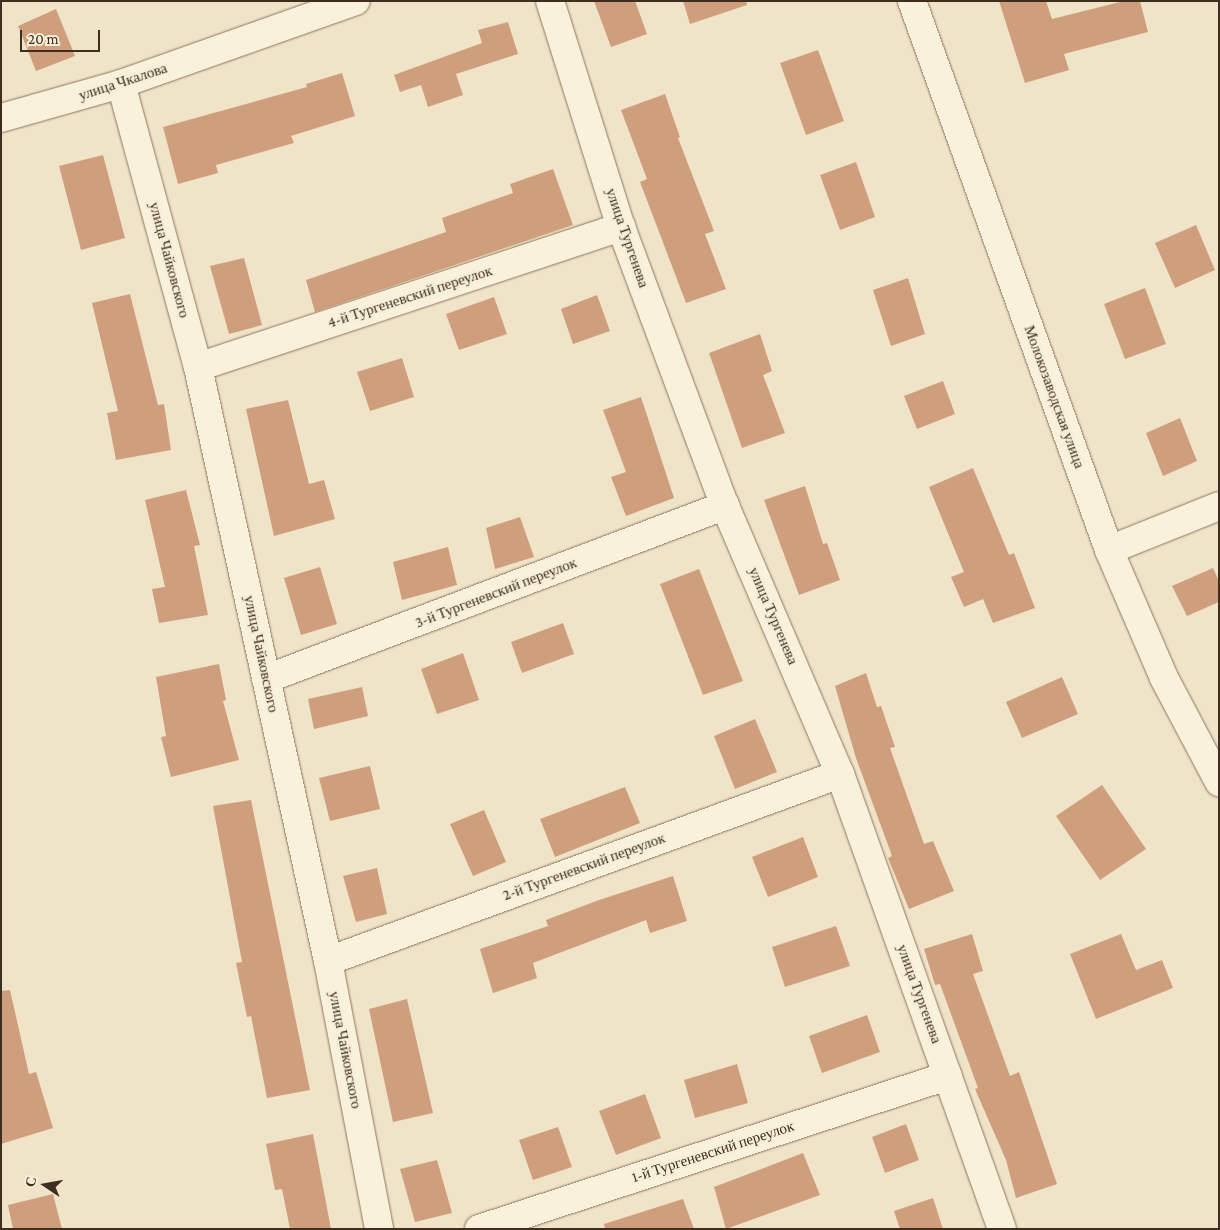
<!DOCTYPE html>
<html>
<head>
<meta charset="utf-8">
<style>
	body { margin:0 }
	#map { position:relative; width:1220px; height:1230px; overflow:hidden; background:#f0e4c8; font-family:"Crimson Pro",serif }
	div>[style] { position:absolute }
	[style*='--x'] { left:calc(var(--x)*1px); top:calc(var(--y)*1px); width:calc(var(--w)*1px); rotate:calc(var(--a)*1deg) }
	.building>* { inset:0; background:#cf9f7d }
	.roads { filter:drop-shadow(0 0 1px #8d765c) drop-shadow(0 0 1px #8d765c) }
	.street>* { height:28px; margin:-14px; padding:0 14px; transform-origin:14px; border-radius:14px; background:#faf1dc }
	span { translate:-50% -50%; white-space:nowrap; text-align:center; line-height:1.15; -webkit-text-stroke:5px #f7eed8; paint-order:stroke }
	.street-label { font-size:15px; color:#3d2e20 }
	.frame { position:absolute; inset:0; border:2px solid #3d2e20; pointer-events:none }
	.north { position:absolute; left:20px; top:1160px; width:50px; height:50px; -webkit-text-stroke:4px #f7eed8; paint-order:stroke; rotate:282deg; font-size:14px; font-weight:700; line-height:20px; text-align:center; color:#3d2e20 }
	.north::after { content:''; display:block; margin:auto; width:18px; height:22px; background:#3d2e20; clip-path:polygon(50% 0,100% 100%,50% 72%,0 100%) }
	.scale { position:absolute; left:20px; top:30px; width:80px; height:22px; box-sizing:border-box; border:2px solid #3d2e20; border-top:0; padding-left:6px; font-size:15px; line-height:18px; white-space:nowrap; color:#3d2e20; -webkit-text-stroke:4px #f7eed8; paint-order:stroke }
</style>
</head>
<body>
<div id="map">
	<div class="building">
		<i style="clip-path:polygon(594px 1px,635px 1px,647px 34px,611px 47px)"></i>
		<i style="clip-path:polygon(683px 1px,746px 1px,747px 5px,690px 24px)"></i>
		<i style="clip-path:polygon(999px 1px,1046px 1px,1052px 19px,1124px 1px,1140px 1px,1148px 32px,1064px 54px,1069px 70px,1025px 83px)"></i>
		<i style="clip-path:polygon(56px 9px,75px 56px,36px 71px,18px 26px)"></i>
		<i style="clip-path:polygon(508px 22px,518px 54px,456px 74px,463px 95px,428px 107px,421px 85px,400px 92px,394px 75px,482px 43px,478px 30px)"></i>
		<i style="clip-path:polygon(818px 50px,844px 121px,806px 135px,780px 63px)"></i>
		<i style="clip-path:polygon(342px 73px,355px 116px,291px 136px,294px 143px,216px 165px,218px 173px,178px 184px,163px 127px,307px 87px,306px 84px)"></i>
		<i style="clip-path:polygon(665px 94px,680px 137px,678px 138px,714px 231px,705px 234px,726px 289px,686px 303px,640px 182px,647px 179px,621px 110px)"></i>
		<i style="clip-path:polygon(103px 155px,125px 238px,81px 250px,59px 166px)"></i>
		<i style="clip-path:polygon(856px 162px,875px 217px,840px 230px,820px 175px)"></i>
		<i style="clip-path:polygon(553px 169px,573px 225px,315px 312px,306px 280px,446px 232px,442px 218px,513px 193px,510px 184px)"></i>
		<i style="clip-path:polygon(1196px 225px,1215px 270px,1175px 288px,1155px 243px)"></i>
		<i style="clip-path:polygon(244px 258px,262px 325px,229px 334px,210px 266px)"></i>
		<i style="clip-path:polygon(908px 278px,925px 334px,891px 346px,873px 290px)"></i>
		<i style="clip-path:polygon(1145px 288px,1166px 344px,1125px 359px,1104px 304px)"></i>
		<i style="clip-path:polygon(130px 294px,158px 405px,164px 404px,171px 450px,116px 460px,107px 413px,118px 411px,92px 303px)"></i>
		<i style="clip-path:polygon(597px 295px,610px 331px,573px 344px,561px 309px)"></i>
		<i style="clip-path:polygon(494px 297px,507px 334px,459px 350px,446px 314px)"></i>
		<i style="clip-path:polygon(760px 334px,772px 371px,763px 375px,785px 433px,742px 448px,709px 353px)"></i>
		<i style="clip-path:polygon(402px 358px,414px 397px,370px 411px,357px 372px)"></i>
		<i style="clip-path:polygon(943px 381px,955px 414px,917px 429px,904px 396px)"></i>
		<i style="clip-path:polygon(641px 397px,674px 498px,626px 516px,611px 477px,626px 472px,603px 410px)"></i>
		<i style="clip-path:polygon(288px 400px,309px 484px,324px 480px,335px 519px,274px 536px,246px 409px)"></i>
		<i style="clip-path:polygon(1180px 418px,1197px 461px,1163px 476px,1146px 433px)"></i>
		<i style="clip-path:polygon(973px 468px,1009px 555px,1014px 553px,1035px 608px,993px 623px,983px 599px,964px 607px,951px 577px,964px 572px,929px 487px)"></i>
		<i style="clip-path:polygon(805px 486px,823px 544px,827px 543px,840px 580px,799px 595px,764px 500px)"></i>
		<i style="clip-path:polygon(186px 490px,200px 545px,194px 546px,208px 615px,159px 623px,152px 589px,165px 587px,145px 500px)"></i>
		<i style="clip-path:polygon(520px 517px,534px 557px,495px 569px,486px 528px)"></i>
		<i style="clip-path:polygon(448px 547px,457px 585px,402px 600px,393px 562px)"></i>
		<i style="clip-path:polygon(320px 567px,337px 624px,301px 635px,284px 578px)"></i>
		<i style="clip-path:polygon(1213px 568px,1219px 581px,1219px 602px,1187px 616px,1172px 586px)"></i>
		<i style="clip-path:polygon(699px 569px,743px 681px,703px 695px,660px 584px)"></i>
		<i style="clip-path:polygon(563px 623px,574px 654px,522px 673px,511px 642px)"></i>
		<i style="clip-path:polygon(463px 653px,479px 700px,437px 714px,421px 669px)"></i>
		<i style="clip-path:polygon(219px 664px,226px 700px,223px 701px,239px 760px,171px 777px,161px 737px,166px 736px,156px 677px)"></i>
		<i style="clip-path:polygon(866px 673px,877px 707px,881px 706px,895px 747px,890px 748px,924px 844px,933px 841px,954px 891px,909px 909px,888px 858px,892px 856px,856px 758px,835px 686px)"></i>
		<i style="clip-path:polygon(1062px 677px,1078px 714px,1022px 738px,1006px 702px)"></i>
		<i style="clip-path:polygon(362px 687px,368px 716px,314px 729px,308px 699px)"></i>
		<i style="clip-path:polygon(755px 719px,777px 772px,735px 789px,714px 736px)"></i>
		<i style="clip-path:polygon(370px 766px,380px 809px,330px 821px,319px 778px)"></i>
		<i style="clip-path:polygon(1102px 785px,1146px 849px,1100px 880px,1056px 816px)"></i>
		<i style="clip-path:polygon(625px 787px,640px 823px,555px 857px,540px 819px)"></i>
		<i style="clip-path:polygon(251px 800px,310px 1090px,267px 1098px,251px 1016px,247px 1017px,236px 963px,242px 962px,213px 806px)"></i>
		<i style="clip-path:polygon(484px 810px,506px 862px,473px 876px,450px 824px)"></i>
		<i style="clip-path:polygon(803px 837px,818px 877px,768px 897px,752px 857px)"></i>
		<i style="clip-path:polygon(377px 868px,387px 914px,356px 922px,343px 876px)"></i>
		<i style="clip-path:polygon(673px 876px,687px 921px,650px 933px,646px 920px,533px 963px,537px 978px,493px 993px,480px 949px,548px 926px,546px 920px,599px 900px)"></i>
		<i style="clip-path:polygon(836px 926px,850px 966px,785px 987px,772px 947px)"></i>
		<i style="clip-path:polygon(972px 934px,983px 971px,973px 974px,1010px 1076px,1019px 1072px,1057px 1184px,1016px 1198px,1006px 1160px,975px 1089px,978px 1088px,940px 984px,935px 985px,924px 949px)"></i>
		<i style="clip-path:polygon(1121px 934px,1136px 970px,1162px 960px,1173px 988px,1096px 1019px,1070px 954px)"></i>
		<i style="clip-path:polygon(10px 990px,29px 1074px,36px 1072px,53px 1128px,1px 1144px,1px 991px)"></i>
		<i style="clip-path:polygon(407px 999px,433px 1113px,393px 1122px,369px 1009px)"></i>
		<i style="clip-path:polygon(867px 1015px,880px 1052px,822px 1073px,809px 1036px)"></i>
		<i style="clip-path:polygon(737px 1064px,748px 1103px,695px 1118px,684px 1080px)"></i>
		<i style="clip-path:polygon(645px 1094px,661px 1138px,616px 1155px,599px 1111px)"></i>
		<i style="clip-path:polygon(906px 1124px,919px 1160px,885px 1173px,872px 1137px)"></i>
		<i style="clip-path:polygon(558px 1127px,572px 1167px,533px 1180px,519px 1140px)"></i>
		<i style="clip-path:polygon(313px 1134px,331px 1229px,290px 1229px,282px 1189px,275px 1190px,266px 1144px)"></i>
		<i style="clip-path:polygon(803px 1153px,820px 1195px,726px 1229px,714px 1187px)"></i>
		<i style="clip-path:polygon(437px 1160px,452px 1213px,415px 1222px,400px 1169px)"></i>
		<i style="clip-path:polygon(53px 1194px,62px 1229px,13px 1229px,8px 1205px)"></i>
		<i style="clip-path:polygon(933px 1198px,943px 1229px,900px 1229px,894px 1211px)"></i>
		<i style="clip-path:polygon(683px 1199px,694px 1229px,605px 1229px,604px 1224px)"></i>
	</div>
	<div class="roads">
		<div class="street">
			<i style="--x:550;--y:1;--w:237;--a:72.6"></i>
			<i style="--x:621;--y:227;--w:298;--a:69.6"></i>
			<i style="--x:725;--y:506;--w:292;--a:66.8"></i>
			<i style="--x:840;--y:774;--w:483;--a:70.4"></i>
			<i style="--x:912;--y:1;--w:583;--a:70.26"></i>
			<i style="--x:1109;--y:550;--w:139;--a:66.7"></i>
			<i style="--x:1164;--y:678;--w:118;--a:62.1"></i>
			<i style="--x:121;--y:84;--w:293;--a:74.8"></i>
			<i style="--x:198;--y:367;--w:608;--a:77.66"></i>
			<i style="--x:328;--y:961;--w:273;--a:79.2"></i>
			<i style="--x:1;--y:118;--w:125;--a:-15.8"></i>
			<i style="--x:121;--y:84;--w:249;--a:-19.5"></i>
			<i style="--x:198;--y:367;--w:446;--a:-18.3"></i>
			<i style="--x:1109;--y:550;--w:118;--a:-21.8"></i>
			<i style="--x:266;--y:679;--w:491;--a:-20.7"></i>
			<i style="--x:328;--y:961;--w:545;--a:-20.06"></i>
			<i style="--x:479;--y:1229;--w:493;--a:-18.1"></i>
		</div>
	</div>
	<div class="street-label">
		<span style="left:123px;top:82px;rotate:-18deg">улица Чкалова</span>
		<span style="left:627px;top:238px;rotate:71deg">улица Тургенева</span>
		<span style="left:169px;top:260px;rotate:75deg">улица Чайковского</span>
		<span style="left:410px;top:297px;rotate:-18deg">4-й Тургеневский переулок</span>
		<span style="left:1054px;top:397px;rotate:70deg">Молокозаводская улица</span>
		<span style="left:496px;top:593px;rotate:-21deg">3-й Тургеневский переулок</span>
		<span style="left:773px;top:616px;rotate:67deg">улица Тургенева</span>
		<span style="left:261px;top:654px;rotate:78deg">улица Чайковского</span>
		<span style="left:584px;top:867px;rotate:-20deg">2-й Тургеневский переулок</span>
		<span style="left:919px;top:994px;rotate:70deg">улица Тургенева</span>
		<span style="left:345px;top:1050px;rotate:79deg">улица Чайковского</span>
		<span style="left:713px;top:1152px;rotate:-18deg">1-й Тургеневский переулок</span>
	</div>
	<div class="frame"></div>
	<div class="north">С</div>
	<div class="scale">20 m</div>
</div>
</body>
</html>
